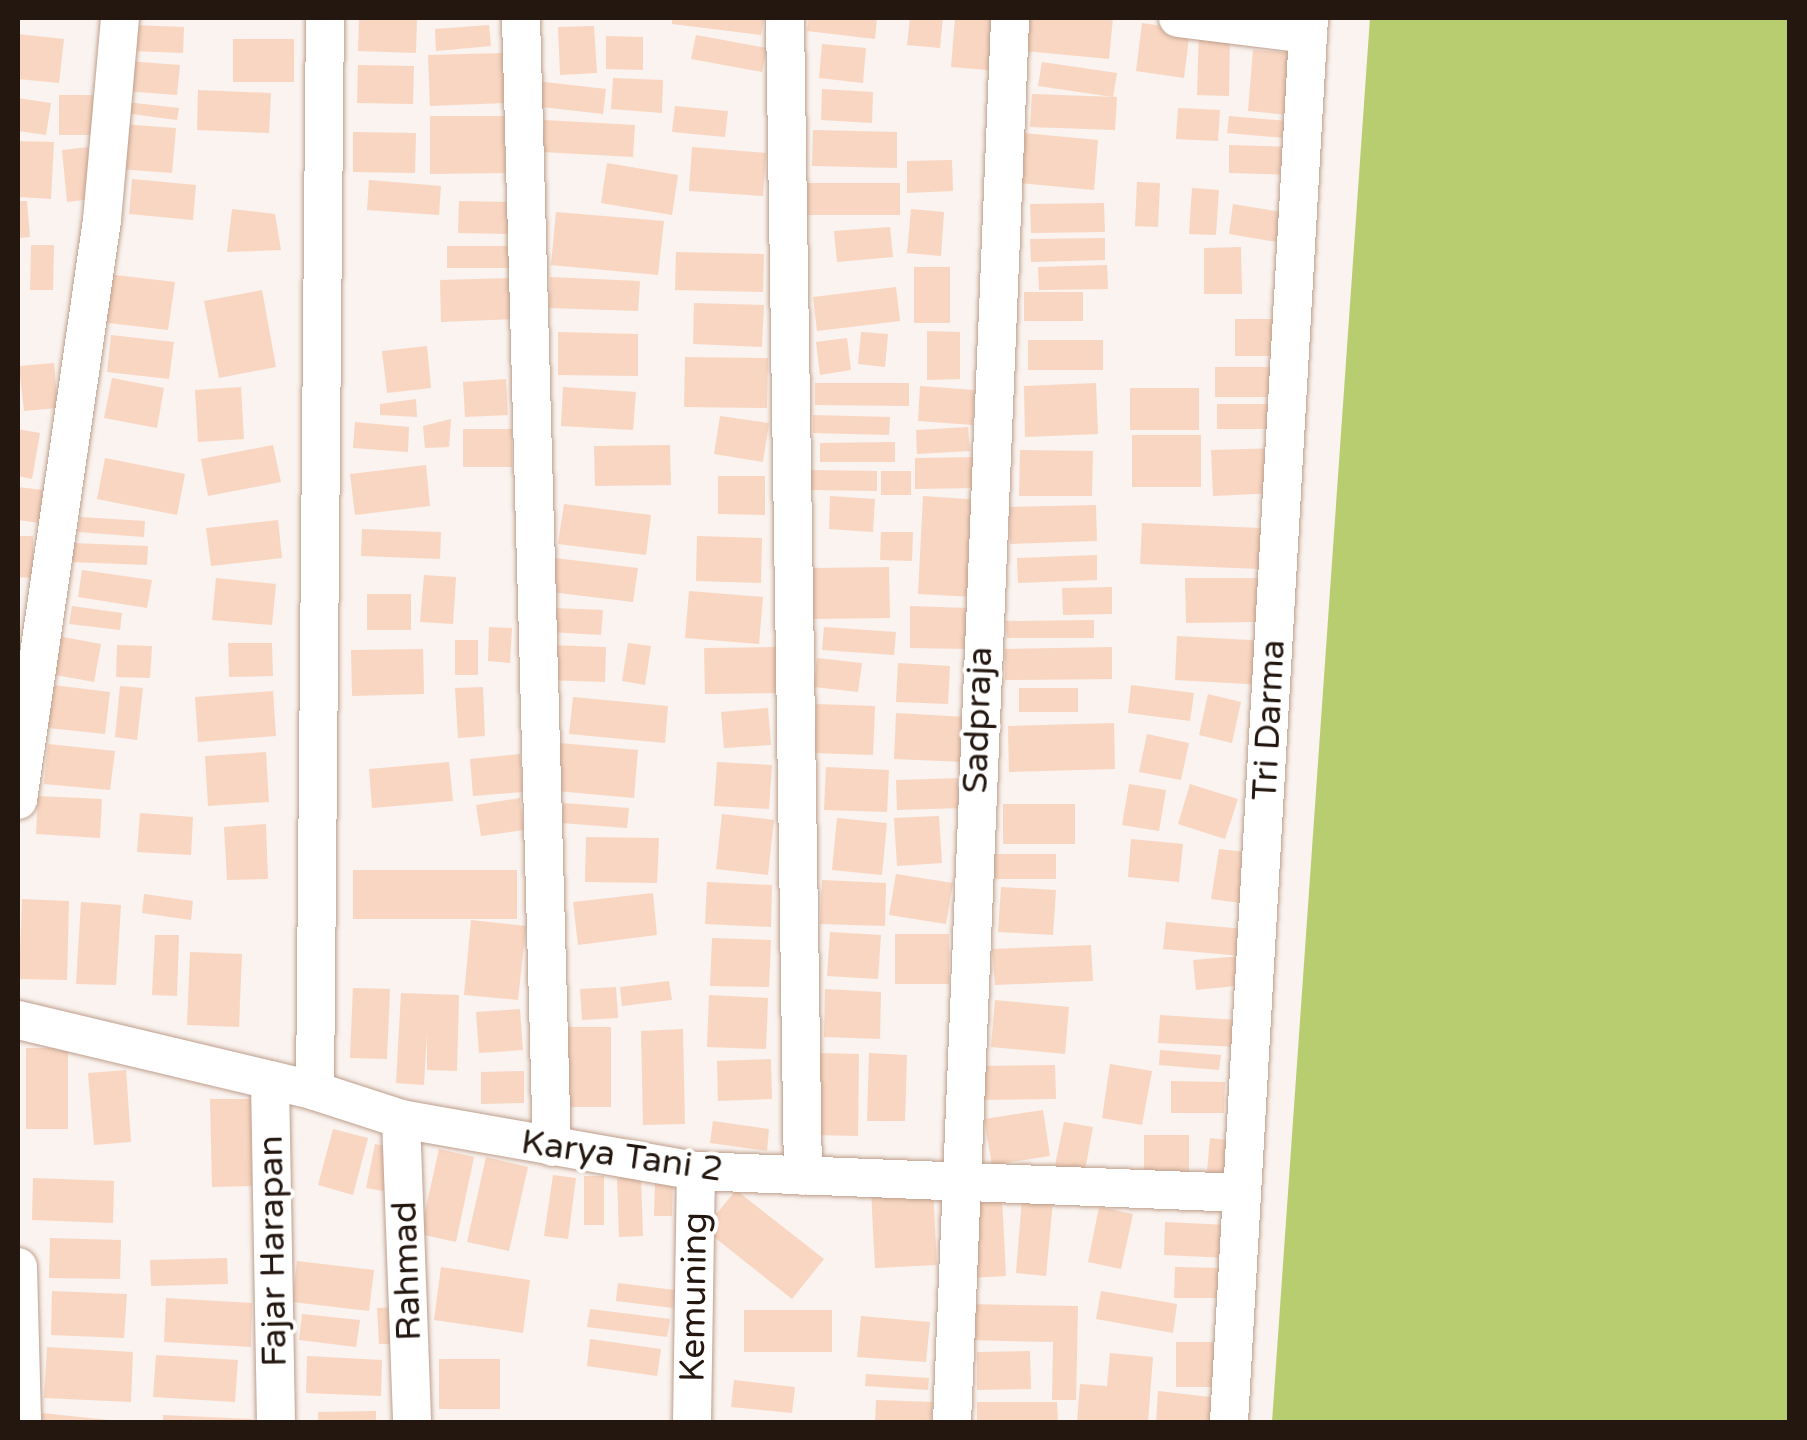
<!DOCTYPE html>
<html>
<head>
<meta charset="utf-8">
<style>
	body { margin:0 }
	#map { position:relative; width:1807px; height:1440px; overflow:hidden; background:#faf3ef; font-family:"Varela Round",sans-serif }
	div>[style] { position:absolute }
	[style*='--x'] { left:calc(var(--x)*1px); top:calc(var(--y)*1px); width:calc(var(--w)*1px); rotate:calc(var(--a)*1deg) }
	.green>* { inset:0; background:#b8cd6f }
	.building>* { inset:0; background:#f8d6c2 }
	.roads { filter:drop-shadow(0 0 2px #be9e8b) drop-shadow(0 0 2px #be9e8b) }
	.minor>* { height:38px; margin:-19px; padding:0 19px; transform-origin:19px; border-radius:19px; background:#fff }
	span { translate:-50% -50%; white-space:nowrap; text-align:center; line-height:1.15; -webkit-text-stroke:8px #fff; paint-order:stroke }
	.street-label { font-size:35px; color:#231710 }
	.frame { position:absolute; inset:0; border:20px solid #231710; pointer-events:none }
</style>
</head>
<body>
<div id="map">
	<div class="green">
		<i style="clip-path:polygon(1370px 18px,1789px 18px,1789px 1422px,1272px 1422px)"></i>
	</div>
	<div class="building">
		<i style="clip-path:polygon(359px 18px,417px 18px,416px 53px,358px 51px)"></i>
		<i style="clip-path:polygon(672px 18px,764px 18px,761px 35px,672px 24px)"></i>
		<i style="clip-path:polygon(809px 18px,877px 18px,875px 39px,807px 31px)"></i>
		<i style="clip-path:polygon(910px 18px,943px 18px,940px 48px,907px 45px)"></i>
		<i style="clip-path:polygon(955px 18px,1003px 18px,999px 71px,951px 67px)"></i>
		<i style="clip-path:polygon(1028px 18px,1113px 18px,1109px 59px,1025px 51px)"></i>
		<i style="clip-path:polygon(1142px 23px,1190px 30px,1184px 78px,1136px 71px)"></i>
		<i style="clip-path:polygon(133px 25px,184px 27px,183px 53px,132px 51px)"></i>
		<i style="clip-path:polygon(489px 25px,491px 46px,436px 51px,435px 29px)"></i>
		<i style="clip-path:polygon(594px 26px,597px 73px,560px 75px,558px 27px)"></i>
		<i style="clip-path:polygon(1199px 29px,1230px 31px,1229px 96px,1197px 95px)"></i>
		<i style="clip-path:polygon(18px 34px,64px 39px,59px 83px,18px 79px)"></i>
		<i style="clip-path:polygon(696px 35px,767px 48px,762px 72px,691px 59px)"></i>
		<i style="clip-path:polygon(606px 36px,643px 37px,643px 70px,606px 69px)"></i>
		<i style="clip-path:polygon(233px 39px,294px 39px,294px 82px,233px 82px)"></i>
		<i style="clip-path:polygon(822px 44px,866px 48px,863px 83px,819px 78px)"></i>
		<i style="clip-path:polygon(1253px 50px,1305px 54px,1299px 116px,1248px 111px)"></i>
		<i style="clip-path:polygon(503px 53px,505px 103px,430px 106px,428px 55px)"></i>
		<i style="clip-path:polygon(127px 61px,180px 65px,177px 95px,124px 91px)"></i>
		<i style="clip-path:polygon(1042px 62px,1117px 73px,1113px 97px,1038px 86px)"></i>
		<i style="clip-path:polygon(358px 65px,414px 66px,413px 104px,357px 103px)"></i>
		<i style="clip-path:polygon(613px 78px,663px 80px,662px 113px,611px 109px)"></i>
		<i style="clip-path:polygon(536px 81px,606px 89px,603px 114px,533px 106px)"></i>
		<i style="clip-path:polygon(822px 89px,873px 92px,872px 123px,821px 120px)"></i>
		<i style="clip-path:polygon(198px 90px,271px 93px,269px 133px,197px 130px)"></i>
		<i style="clip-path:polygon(1032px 94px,1117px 97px,1115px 130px,1030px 127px)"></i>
		<i style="clip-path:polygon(59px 95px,93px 95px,93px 135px,59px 135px)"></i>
		<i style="clip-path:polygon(18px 98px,51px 103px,46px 135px,18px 131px)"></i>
		<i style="clip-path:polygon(126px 102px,179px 108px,177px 120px,124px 113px)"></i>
		<i style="clip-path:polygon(675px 106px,728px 111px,725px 137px,672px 132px)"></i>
		<i style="clip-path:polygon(1178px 108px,1220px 110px,1218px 141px,1176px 139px)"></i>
		<i style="clip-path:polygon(430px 116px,505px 116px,505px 173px,430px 174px)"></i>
		<i style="clip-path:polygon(1229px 116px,1287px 121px,1285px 138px,1227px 133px)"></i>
		<i style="clip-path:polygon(544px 120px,635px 125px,633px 157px,542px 152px)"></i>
		<i style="clip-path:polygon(121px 124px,176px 128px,172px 173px,118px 169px)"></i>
		<i style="clip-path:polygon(813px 130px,897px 132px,897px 168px,812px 166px)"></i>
		<i style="clip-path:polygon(353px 132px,416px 133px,415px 173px,353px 172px)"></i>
		<i style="clip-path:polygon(1023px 133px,1098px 140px,1094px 190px,1019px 183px)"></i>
		<i style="clip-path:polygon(18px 141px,54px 142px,51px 199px,18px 197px)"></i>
		<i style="clip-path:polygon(1229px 145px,1296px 147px,1294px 175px,1229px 173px)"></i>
		<i style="clip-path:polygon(88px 147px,92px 199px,67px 202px,62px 150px)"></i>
		<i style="clip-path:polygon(692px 147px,766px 153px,763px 196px,689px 191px)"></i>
		<i style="clip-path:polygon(952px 160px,953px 191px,907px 193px,907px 161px)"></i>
		<i style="clip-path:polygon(607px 163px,678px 175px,672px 215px,601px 203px)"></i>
		<i style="clip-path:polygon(132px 179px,196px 185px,193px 220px,129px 214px)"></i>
		<i style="clip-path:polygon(369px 180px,441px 186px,439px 215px,367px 210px)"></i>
		<i style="clip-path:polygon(1137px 182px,1160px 183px,1158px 227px,1135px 226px)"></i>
		<i style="clip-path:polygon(805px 183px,900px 183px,900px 215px,805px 215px)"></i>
		<i style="clip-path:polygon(1192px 188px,1219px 190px,1216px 235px,1189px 234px)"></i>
		<i style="clip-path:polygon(18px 201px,27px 201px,30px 237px,18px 238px)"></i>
		<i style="clip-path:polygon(459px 201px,509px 202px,508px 234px,458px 233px)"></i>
		<i style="clip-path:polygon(1104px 203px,1105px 232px,1031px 233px,1030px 204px)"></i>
		<i style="clip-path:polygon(1233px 204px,1288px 213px,1283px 243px,1229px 234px)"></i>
		<i style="clip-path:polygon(232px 209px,275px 214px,281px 250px,227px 252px)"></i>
		<i style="clip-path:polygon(911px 209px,944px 212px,941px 256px,907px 253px)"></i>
		<i style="clip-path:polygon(556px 212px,664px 221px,658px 275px,551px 265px)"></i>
		<i style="clip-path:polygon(890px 227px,893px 257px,837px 262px,834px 231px)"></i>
		<i style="clip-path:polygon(1105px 238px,1105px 260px,1031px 262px,1030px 239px)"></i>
		<i style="clip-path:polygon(31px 245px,54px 245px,53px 290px,30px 290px)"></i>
		<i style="clip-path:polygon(447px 246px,513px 246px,513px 268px,447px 268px)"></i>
		<i style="clip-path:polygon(1241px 247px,1242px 294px,1204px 294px,1204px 248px)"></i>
		<i style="clip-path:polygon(676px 252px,764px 254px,763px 292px,675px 290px)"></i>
		<i style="clip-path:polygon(1107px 265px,1108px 289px,1039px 290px,1038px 267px)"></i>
		<i style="clip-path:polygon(914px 267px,950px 267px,950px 323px,914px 323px)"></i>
		<i style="clip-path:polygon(107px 274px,175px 282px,168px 330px,100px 322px)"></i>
		<i style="clip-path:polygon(550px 277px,640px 281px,638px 311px,549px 308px)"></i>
		<i style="clip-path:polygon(511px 278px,513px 319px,441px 322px,440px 280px)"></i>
		<i style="clip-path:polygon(896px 287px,900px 321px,817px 331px,813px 297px)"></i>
		<i style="clip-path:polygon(262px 290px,276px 367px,219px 378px,204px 301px)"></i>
		<i style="clip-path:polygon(1024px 292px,1083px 292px,1083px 321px,1024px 321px)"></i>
		<i style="clip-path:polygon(694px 303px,764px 305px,762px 347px,693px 344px)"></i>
		<i style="clip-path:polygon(1235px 319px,1277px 319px,1277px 356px,1235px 356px)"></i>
		<i style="clip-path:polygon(927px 331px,960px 332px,960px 379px,927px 380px)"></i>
		<i style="clip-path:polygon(558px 332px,638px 334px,638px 376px,558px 375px)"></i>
		<i style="clip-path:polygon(861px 332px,888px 334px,885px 367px,858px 364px)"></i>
		<i style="clip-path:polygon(111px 335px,174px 342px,169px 379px,107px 372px)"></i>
		<i style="clip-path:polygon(847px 338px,851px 370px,820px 375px,816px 342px)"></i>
		<i style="clip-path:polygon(1028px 340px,1103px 340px,1103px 370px,1028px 370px)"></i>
		<i style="clip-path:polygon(427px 346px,431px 388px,387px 393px,382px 351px)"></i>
		<i style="clip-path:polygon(685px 357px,768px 358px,767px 408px,684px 407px)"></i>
		<i style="clip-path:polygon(54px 363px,58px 408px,24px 411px,19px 366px)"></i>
		<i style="clip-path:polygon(1215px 367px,1281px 367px,1281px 397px,1215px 397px)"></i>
		<i style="clip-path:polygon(112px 378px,164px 388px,157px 428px,104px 418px)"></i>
		<i style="clip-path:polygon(506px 379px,508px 415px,465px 417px,463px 382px)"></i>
		<i style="clip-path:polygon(815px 383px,909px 383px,909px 406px,815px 405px)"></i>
		<i style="clip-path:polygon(1096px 383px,1098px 434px,1025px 437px,1024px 386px)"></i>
		<i style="clip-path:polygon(920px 386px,975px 390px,973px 425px,918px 421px)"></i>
		<i style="clip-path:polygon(241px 387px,244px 439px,198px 442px,195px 390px)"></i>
		<i style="clip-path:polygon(563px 387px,636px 392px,633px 430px,561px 426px)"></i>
		<i style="clip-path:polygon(1130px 388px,1199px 388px,1199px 430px,1130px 430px)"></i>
		<i style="clip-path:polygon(416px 399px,417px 417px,380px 415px,380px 404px)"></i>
		<i style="clip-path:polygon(1217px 404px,1274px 404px,1274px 429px,1217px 429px)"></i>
		<i style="clip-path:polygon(813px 415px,890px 417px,889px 435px,813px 433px)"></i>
		<i style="clip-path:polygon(720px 416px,769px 423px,763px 462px,714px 454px)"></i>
		<i style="clip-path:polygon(451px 419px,449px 447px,425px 448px,423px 426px)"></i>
		<i style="clip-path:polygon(355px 422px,409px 427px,408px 452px,353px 448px)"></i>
		<i style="clip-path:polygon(968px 427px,970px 451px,917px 454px,916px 430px)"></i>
		<i style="clip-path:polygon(18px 429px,40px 433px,32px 479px,18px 476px)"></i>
		<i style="clip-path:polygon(463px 429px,512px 429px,512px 467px,463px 467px)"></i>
		<i style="clip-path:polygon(1132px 435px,1201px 435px,1201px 487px,1132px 487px)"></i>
		<i style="clip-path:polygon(895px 442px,895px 462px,820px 462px,820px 443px)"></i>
		<i style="clip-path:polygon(273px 445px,281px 482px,208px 496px,201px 459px)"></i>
		<i style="clip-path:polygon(670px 445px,671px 485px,595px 486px,594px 446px)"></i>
		<i style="clip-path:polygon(1277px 448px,1278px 493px,1213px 496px,1211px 450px)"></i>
		<i style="clip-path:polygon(1020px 450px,1093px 451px,1092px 496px,1019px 496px)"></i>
		<i style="clip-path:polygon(979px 457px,980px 488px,915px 489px,915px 458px)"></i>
		<i style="clip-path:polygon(105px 458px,185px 474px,177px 515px,97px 499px)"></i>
		<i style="clip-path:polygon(426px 465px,430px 506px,355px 515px,350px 474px)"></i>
		<i style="clip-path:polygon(810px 470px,877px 471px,877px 491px,810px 490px)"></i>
		<i style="clip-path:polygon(881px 471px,911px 471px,911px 495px,881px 495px)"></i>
		<i style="clip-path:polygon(718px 476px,765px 476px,765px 515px,718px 514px)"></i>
		<i style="clip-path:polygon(18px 487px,51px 491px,47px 524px,18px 520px)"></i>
		<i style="clip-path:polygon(830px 496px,875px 499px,873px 532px,829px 529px)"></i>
		<i style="clip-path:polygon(923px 496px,981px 500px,974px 597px,918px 594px)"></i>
		<i style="clip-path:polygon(564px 504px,651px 515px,646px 555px,558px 544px)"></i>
		<i style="clip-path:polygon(1096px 505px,1097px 541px,1010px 544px,1009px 507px)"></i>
		<i style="clip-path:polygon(80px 517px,145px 521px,144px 537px,78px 532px)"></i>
		<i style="clip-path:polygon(278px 520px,282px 558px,211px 566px,206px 528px)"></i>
		<i style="clip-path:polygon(1142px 523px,1261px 528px,1259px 569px,1140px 564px)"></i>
		<i style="clip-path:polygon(362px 529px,441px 532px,440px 559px,361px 556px)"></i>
		<i style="clip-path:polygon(881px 532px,913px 532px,912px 561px,880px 560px)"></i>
		<i style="clip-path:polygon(18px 536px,33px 536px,33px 578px,18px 577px)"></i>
		<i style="clip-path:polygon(697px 536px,762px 538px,761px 583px,696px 581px)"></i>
		<i style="clip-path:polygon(72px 543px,148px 546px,147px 565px,70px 562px)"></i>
		<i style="clip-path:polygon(1097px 555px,1097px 580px,1018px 583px,1017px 558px)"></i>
		<i style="clip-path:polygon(555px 558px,638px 568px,633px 602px,551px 592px)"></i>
		<i style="clip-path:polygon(889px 567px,890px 618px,813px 619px,813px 568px)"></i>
		<i style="clip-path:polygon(82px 570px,152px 580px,147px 608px,78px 597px)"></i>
		<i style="clip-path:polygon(424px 575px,456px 577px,453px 624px,420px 622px)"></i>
		<i style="clip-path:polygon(216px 578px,276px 584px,272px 625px,212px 620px)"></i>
		<i style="clip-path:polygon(1185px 578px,1259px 578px,1259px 622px,1186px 623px)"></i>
		<i style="clip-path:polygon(1112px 587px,1112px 614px,1063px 615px,1062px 588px)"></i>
		<i style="clip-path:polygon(689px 591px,763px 597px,759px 644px,685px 638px)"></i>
		<i style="clip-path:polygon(367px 594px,411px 594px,411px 630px,367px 630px)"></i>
		<i style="clip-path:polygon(72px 606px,122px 613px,120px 630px,69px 624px)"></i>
		<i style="clip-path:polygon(910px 606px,968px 608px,967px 649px,910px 648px)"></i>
		<i style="clip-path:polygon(552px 608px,603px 610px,601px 635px,550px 632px)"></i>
		<i style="clip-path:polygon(1094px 620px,1094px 638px,1007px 638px,1006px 621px)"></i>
		<i style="clip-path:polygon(489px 627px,512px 628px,510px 663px,488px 661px)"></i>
		<i style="clip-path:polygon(824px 627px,896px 632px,894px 655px,822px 650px)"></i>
		<i style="clip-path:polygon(52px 635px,101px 644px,94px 682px,45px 673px)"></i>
		<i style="clip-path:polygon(1177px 636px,1268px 641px,1265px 685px,1175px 680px)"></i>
		<i style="clip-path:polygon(455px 640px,478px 640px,478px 675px,455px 675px)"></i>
		<i style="clip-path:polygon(228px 643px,272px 643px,273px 676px,229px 677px)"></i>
		<i style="clip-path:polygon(628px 643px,651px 646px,645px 685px,622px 681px)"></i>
		<i style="clip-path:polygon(117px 645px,152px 646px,150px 678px,116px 677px)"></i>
		<i style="clip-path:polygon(549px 645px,606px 647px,605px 682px,547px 680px)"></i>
		<i style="clip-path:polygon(776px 647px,777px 693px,705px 694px,704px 648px)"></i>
		<i style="clip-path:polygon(1112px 647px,1112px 679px,1005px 680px,1005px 649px)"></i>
		<i style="clip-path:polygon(423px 649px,424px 694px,352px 696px,351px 650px)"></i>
		<i style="clip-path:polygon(817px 658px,862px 663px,858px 692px,814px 687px)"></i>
		<i style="clip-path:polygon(898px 663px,950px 666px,948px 704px,896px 702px)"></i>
		<i style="clip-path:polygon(53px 685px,110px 692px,105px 734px,48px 728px)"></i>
		<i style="clip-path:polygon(1131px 685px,1194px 693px,1190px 721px,1128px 713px)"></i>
		<i style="clip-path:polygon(120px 686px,143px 688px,137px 740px,115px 737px)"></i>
		<i style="clip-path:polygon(483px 687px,485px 736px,458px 738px,455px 688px)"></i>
		<i style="clip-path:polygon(1019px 688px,1078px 688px,1078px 712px,1019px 712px)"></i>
		<i style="clip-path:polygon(273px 691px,276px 736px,198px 742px,195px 697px)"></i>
		<i style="clip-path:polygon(1208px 694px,1241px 702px,1232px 743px,1199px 735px)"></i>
		<i style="clip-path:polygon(573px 697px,668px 706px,665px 743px,569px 734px)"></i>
		<i style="clip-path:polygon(816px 704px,875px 706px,873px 755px,814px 753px)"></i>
		<i style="clip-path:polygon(768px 708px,771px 745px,724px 748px,721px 712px)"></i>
		<i style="clip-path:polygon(896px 713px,966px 717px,963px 762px,894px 759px)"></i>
		<i style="clip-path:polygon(1114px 723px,1115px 769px,1009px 772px,1008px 726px)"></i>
		<i style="clip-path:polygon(1147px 734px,1189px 743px,1181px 780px,1139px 772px)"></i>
		<i style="clip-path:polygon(560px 743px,638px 750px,634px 798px,556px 791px)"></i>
		<i style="clip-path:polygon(48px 744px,115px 751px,110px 790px,44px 784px)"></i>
		<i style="clip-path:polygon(266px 752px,269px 802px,208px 806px,205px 756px)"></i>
		<i style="clip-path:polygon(520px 754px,523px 792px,473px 796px,470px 759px)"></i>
		<i style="clip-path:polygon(449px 762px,453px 801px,372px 808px,369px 769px)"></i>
		<i style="clip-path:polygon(717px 762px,772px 765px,769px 809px,714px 806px)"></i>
		<i style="clip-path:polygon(826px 767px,889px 770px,887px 812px,824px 810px)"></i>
		<i style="clip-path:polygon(962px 778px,963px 808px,897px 810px,896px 780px)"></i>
		<i style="clip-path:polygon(1129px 784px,1166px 790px,1159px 831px,1122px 825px)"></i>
		<i style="clip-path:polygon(1190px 784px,1238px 799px,1225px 839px,1178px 824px)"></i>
		<i style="clip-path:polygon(38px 796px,102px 799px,100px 838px,36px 834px)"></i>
		<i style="clip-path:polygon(520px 798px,524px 830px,481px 836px,476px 805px)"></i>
		<i style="clip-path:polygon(563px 803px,629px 808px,627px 828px,561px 823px)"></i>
		<i style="clip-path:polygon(1003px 804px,1075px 804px,1075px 844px,1003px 844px)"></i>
		<i style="clip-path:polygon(140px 813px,193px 817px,191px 855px,137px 852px)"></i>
		<i style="clip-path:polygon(722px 814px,774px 820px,768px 875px,716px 869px)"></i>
		<i style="clip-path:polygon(939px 816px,942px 863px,897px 866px,894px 818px)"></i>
		<i style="clip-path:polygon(837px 818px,887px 823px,882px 875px,832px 870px)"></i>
		<i style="clip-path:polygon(266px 824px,268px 879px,227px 880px,224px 827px)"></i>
		<i style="clip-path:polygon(586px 837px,659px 838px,657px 883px,585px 882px)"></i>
		<i style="clip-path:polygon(1131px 839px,1183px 844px,1179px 882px,1128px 877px)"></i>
		<i style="clip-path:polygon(1219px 849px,1254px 853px,1247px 904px,1211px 899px)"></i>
		<i style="clip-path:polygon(992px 854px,1056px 854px,1056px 879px,992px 879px)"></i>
		<i style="clip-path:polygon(353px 870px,517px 870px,517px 919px,353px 919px)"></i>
		<i style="clip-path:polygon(896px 874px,953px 883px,946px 924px,889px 915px)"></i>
		<i style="clip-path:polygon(822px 880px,886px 883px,885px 926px,820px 924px)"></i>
		<i style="clip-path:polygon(707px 882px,772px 885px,771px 927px,705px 924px)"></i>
		<i style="clip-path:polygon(1001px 887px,1056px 890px,1053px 935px,998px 932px)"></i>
		<i style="clip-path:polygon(653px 893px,657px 935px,578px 945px,573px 902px)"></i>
		<i style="clip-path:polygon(144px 894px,193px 901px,191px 920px,142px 913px)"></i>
		<i style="clip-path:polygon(22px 899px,69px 901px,67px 980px,19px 979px)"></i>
		<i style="clip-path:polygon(81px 902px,121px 905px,116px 985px,76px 984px)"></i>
		<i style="clip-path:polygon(471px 920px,526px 926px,518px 1000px,464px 995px)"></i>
		<i style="clip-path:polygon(1166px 922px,1245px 929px,1242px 956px,1163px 949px)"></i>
		<i style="clip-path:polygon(830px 932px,881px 935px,878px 979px,827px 976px)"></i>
		<i style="clip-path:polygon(895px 934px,949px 934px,949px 984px,895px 984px)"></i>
		<i style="clip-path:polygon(155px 935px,179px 935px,177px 996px,152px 995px)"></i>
		<i style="clip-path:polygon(712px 938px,771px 940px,769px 987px,710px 986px)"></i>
		<i style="clip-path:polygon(1091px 945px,1093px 981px,995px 985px,992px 949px)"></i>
		<i style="clip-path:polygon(190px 952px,242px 954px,239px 1027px,187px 1025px)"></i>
		<i style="clip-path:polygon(1242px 956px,1245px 985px,1196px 990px,1193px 960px)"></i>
		<i style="clip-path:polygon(669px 981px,672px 1000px,622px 1006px,620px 987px)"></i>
		<i style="clip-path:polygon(616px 987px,618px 1018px,582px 1020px,580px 989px)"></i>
		<i style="clip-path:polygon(353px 988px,390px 989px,387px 1059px,350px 1058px)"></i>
		<i style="clip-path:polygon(825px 989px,881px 992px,880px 1039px,824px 1037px)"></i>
		<i style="clip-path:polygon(401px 993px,459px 995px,457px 1071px,427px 1070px,427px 1033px,424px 1085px,396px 1083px)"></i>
		<i style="clip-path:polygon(709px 995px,768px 998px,766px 1049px,707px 1047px)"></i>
		<i style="clip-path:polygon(995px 1000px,1069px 1007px,1065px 1054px,991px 1047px)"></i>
		<i style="clip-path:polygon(520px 1009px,523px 1050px,479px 1053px,476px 1012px)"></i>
		<i style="clip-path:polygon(1160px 1015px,1238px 1020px,1237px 1047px,1158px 1043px)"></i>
		<i style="clip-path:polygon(558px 1027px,611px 1027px,611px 1107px,558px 1107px)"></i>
		<i style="clip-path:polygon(683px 1029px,685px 1124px,643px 1125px,641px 1031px)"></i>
		<i style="clip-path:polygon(26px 1048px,68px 1048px,68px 1129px,26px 1129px)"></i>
		<i style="clip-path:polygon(1160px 1050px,1221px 1055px,1219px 1070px,1159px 1065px)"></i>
		<i style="clip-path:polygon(817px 1053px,859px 1054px,858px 1136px,817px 1135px)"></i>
		<i style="clip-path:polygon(869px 1053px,907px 1055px,905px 1121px,867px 1121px)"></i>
		<i style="clip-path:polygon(771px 1059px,772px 1099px,718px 1101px,717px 1061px)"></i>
		<i style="clip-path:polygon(1110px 1064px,1152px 1071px,1142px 1125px,1102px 1118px)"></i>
		<i style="clip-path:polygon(1055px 1065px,1056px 1099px,980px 1100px,979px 1066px)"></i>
		<i style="clip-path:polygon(126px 1070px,131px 1142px,94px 1145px,88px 1073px)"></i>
		<i style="clip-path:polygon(524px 1071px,524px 1103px,481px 1104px,481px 1072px)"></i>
		<i style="clip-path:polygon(1171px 1081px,1225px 1082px,1224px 1113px,1171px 1113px)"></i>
		<i style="clip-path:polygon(210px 1099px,251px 1099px,252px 1186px,212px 1187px)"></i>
		<i style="clip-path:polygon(1043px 1110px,1050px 1156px,992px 1165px,984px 1119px)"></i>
		<i style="clip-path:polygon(713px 1121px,769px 1129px,767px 1151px,710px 1143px)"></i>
		<i style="clip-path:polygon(1064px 1122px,1093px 1127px,1084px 1176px,1054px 1170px)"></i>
		<i style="clip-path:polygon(333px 1129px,368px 1138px,353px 1195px,318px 1185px)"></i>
		<i style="clip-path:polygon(1144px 1135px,1189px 1135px,1189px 1175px,1144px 1175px)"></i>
		<i style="clip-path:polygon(1210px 1138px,1237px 1141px,1233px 1185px,1206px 1183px)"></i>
		<i style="clip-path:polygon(375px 1144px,393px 1148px,384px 1191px,366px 1188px)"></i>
		<i style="clip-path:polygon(439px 1149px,474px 1157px,456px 1242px,420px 1234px)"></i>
		<i style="clip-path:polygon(486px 1157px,528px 1167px,509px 1251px,467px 1242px)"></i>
		<i style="clip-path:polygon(553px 1175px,576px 1178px,568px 1239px,544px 1236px)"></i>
		<i style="clip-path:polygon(584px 1176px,604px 1176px,604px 1225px,584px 1225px)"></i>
		<i style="clip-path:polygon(641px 1177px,643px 1236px,619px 1237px,617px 1178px)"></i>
		<i style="clip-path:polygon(33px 1178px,114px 1181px,113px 1223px,32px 1220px)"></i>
		<i style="clip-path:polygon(655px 1183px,673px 1184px,672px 1216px,654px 1216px)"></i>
		<i style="clip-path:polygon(933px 1188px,937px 1265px,875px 1268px,871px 1191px)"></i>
		<i style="clip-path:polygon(736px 1190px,824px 1259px,792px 1299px,704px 1229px)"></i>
		<i style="clip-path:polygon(1002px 1198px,1006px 1276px,970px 1278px,966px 1199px)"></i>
		<i style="clip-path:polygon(1022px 1198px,1053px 1201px,1046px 1276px,1016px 1273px)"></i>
		<i style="clip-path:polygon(1099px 1207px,1133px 1214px,1121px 1269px,1088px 1262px)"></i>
		<i style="clip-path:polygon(1165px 1222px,1229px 1225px,1228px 1258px,1164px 1255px)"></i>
		<i style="clip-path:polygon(50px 1238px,121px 1240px,120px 1279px,49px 1278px)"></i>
		<i style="clip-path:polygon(227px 1258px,228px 1284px,151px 1286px,150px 1260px)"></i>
		<i style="clip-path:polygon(297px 1261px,374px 1270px,369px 1311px,292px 1302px)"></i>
		<i style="clip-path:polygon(441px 1267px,530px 1280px,523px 1333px,434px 1320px)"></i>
		<i style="clip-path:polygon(1175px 1267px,1226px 1268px,1225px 1298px,1174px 1298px)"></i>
		<i style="clip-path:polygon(618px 1283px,675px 1290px,673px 1308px,616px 1301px)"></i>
		<i style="clip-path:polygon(52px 1291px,127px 1294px,124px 1338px,51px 1335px)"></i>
		<i style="clip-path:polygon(1101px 1291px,1177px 1304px,1173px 1333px,1096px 1319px)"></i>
		<i style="clip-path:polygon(166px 1298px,252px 1303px,251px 1347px,164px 1342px)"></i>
		<i style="clip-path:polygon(966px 1304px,1078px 1306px,1076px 1400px,1052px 1400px,1053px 1342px,966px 1340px)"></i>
		<i style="clip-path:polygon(400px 1307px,401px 1344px,379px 1344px,377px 1308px)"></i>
		<i style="clip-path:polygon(590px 1309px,670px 1319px,667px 1337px,587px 1327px)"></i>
		<i style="clip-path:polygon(744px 1310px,832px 1310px,832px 1352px,744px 1352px)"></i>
		<i style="clip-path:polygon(302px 1314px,360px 1320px,356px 1347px,299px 1340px)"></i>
		<i style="clip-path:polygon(861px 1316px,930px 1322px,926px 1362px,857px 1357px)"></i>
		<i style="clip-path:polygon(590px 1339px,661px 1349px,657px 1376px,587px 1366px)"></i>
		<i style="clip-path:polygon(1176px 1342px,1214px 1342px,1214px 1387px,1176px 1387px)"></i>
		<i style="clip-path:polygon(47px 1347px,133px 1352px,131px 1402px,44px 1398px)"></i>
		<i style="clip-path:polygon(1030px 1351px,1031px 1389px,977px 1390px,977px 1352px)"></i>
		<i style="clip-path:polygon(1110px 1353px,1153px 1357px,1148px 1422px,1077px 1422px,1080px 1384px,1107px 1386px)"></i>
		<i style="clip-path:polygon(156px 1355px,238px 1360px,235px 1402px,153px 1397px)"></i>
		<i style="clip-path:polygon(307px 1356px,382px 1360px,381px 1396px,306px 1393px)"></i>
		<i style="clip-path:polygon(439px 1359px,500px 1359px,500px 1409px,439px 1409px)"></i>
		<i style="clip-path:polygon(866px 1374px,929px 1378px,928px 1390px,865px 1386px)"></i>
		<i style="clip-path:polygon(734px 1380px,795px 1387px,792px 1413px,731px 1407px)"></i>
		<i style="clip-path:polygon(1158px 1391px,1219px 1398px,1216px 1422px,1156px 1422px)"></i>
		<i style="clip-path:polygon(876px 1400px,933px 1402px,931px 1422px,875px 1422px)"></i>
		<i style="clip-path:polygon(977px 1402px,1057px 1402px,1058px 1422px,977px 1422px)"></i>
		<i style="clip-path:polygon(376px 1411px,376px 1422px,318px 1422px,318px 1412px)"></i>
		<i style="clip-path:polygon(42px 1413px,109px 1420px,109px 1422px,41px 1422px)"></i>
		<i style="clip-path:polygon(163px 1415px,252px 1419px,252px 1422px,163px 1422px)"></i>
	</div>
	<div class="roads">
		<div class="minor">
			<i style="--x:521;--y:18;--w:1129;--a:88.43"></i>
			<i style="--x:785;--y:18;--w:1158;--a:89.11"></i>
			<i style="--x:1178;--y:18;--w:131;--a:7"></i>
			<i style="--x:18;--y:800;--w:586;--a:-81.76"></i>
			<i style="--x:102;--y:220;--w:203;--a:-84.9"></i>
			<i style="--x:18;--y:1020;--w:305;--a:13.4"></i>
			<i style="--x:315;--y:1091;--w:90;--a:18"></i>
			<i style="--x:401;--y:1119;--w:300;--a:10"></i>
			<i style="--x:696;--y:1171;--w:545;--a:2.31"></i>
			<i style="--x:270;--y:1080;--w:342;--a:89"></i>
			<i style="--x:315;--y:1091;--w:1073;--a:-89.47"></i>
			<i style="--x:401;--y:1119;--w:303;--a:87.9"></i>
			<i style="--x:18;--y:1267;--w:155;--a:88.5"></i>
			<i style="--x:692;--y:1422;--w:251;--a:-89.1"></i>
			<i style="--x:952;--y:1422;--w:1405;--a:-87.63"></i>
			<i style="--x:1229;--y:1422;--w:1406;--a:-86.74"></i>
		</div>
	</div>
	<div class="street-label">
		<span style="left:978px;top:720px;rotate:-88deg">Sadpraja</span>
		<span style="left:1269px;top:720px;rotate:-87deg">Tri Darma</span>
		<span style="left:622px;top:1156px;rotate:8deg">Karya Tani 2</span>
		<span style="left:273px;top:1251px;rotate:-91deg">Fajar Harapan</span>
		<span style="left:407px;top:1271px;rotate:-92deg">Rahmad</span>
		<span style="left:694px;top:1297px;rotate:-89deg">Kemuning</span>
	</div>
	<div class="frame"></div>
</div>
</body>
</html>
